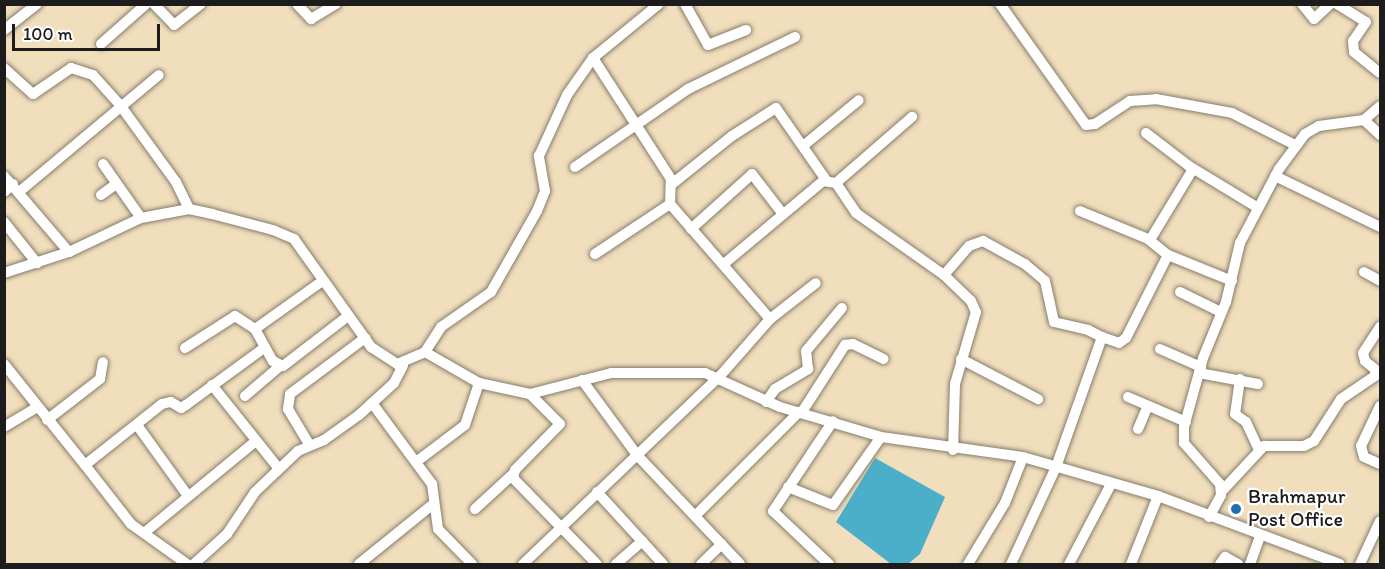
<!DOCTYPE html>
<html>
<head>
<meta charset="utf-8">
<style>
	body { margin:0 }
	#map { position:relative; width:1385px; height:569px; overflow:hidden; background:#f0debc; font-family:Itim,sans-serif }
	div>[style] { position:absolute }
	[style*='--x'] { left:calc(var(--x)*1px); top:calc(var(--y)*1px); width:calc(var(--w)*1px); rotate:calc(var(--a)*1deg) }
	.water>* { inset:0; background:#4bafca }
	.roads { filter:drop-shadow(0 0 2px #867d6c) drop-shadow(0 0 2px #867d6c) }
	.minor>* { height:10px; margin:-5px; padding:0 5px; transform-origin:5px; border-radius:5px; background:#fff }
	.dots>* { width:16px; height:16px; translate:-50% -50%; box-sizing:border-box; border:3px solid #fff; border-radius:50% }
	span { translate:-50% -50%; white-space:nowrap; text-align:center; line-height:1.15; -webkit-text-stroke:4.5px #fff; paint-order:stroke }
	.poi-label { font-size:20px; color:#1c1c1c }
	.left { translate:0 -50%; text-align:left }
	.frame { position:absolute; inset:0; border:6px solid #1c1c1c; pointer-events:none }
	.scale { position:absolute; left:12px; top:24px; width:148px; height:27px; box-sizing:border-box; border:3px solid #1c1c1c; border-top:0; padding-left:8px; font-size:18px; line-height:21px; white-space:nowrap; color:#1c1c1c; -webkit-text-stroke:4px #fff; paint-order:stroke }
</style>
</head>
<body>
<div id="map">
	<div class="water">
		<i style="clip-path:polygon(875px 458px,945px 497px,920px 554px,908px 564px,891px 564px,836px 522px)"></i>
	</div>
	<div class="roads">
		<div class="minor">
			<i style="--x:154;--y:4;--w:29;--a:46"></i>
			<i style="--x:174;--y:25;--w:34;--a:-38"></i>
			<i style="--x:297;--y:4;--w:21;--a:47"></i>
			<i style="--x:311;--y:19;--w:29;--a:-31"></i>
			<i style="--x:685;--y:4;--w:47;--a:60.7"></i>
			<i style="--x:708;--y:45;--w:41;--a:-21.5"></i>
			<i style="--x:1000;--y:4;--w:148;--a:54.6"></i>
			<i style="--x:1086;--y:125;--w:9;--a:-6"></i>
			<i style="--x:1095;--y:124;--w:42;--a:-33.3"></i>
			<i style="--x:1130;--y:101;--w:26;--a:-4"></i>
			<i style="--x:1156;--y:99;--w:77;--a:10.4"></i>
			<i style="--x:1232;--y:113;--w:71;--a:26.9"></i>
			<i style="--x:1302;--y:4;--w:19;--a:51"></i>
			<i style="--x:1314;--y:19;--w:22;--a:-43"></i>
			<i style="--x:1337;--y:4;--w:34;--a:32"></i>
			<i style="--x:1366;--y:22;--w:23;--a:124"></i>
			<i style="--x:1353;--y:41;--w:11;--a:85"></i>
			<i style="--x:1354;--y:52;--w:33;--a:39"></i>
			<i style="--x:4;--y:30;--w:42;--a:-38.2"></i>
			<i style="--x:101;--y:44;--w:60;--a:-41.6"></i>
			<i style="--x:4;--y:68;--w:39;--a:42"></i>
			<i style="--x:33;--y:94;--w:46;--a:-34.4"></i>
			<i style="--x:71;--y:68;--w:23;--a:18"></i>
			<i style="--x:93;--y:75;--w:40;--a:48"></i>
			<i style="--x:120;--y:105;--w:95;--a:54"></i>
			<i style="--x:176;--y:182;--w:30;--a:64"></i>
			<i style="--x:1364;--y:120;--w:22;--a:43"></i>
			<i style="--x:1146;--y:133;--w:54;--a:37.5"></i>
			<i style="--x:1189;--y:166;--w:81;--a:31.3"></i>
			<i style="--x:803;--y:146;--w:72;--a:-39.4"></i>
			<i style="--x:103;--y:164;--w:66;--a:54.9"></i>
			<i style="--x:575;--y:167;--w:137;--a:-34.6"></i>
			<i style="--x:688;--y:89;--w:119;--a:-25.9"></i>
			<i style="--x:4;--y:176;--w:100;--a:49.5"></i>
			<i style="--x:1275;--y:176;--w:117;--a:25.9"></i>
			<i style="--x:836;--y:183;--w:101;--a:-41"></i>
			<i style="--x:672;--y:184;--w:77;--a:-38.7"></i>
			<i style="--x:732;--y:136;--w:52;--a:-32.5"></i>
			<i style="--x:776;--y:108;--w:88;--a:55.2"></i>
			<i style="--x:4;--y:192;--w:12;--a:-42"></i>
			<i style="--x:19;--y:192;--w:182;--a:-39.9"></i>
			<i style="--x:101;--y:195;--w:19;--a:-36"></i>
			<i style="--x:1080;--y:211;--w:74;--a:22.4"></i>
			<i style="--x:1148;--y:239;--w:26;--a:39"></i>
			<i style="--x:4;--y:222;--w:53;--a:51.2"></i>
			<i style="--x:691;--y:229;--w:82;--a:-42"></i>
			<i style="--x:752;--y:174;--w:49;--a:52.4"></i>
			<i style="--x:1150;--y:240;--w:83;--a:-58.8"></i>
			<i style="--x:595;--y:254;--w:90;--a:-33.7"></i>
			<i style="--x:725;--y:263;--w:128;--a:-39.9"></i>
			<i style="--x:823;--y:181;--w:13;--a:9"></i>
			<i style="--x:836;--y:183;--w:36;--a:56"></i>
			<i style="--x:856;--y:213;--w:108;--a:35.2"></i>
			<i style="--x:944;--y:275;--w:37;--a:44"></i>
			<i style="--x:971;--y:301;--w:12;--a:66"></i>
			<i style="--x:976;--y:312;--w:75;--a:106.3"></i>
			<i style="--x:955;--y:384;--w:66;--a:91.7"></i>
			<i style="--x:1364;--y:272;--w:18;--a:29"></i>
			<i style="--x:4;--y:273;--w:68;--a:-17.9"></i>
			<i style="--x:69;--y:252;--w:80;--a:-25.3"></i>
			<i style="--x:141;--y:218;--w:49;--a:-10.6"></i>
			<i style="--x:189;--y:209;--w:24;--a:12"></i>
			<i style="--x:212;--y:214;--w:63;--a:14.7"></i>
			<i style="--x:273;--y:230;--w:23;--a:23"></i>
			<i style="--x:294;--y:239;--w:133;--a:54.5"></i>
			<i style="--x:371;--y:347;--w:31;--a:33"></i>
			<i style="--x:397;--y:364;--w:30;--a:-23"></i>
			<i style="--x:425;--y:352;--w:62;--a:29.9"></i>
			<i style="--x:479;--y:383;--w:52;--a:12.2"></i>
			<i style="--x:530;--y:394;--w:84;--a:-14.5"></i>
			<i style="--x:611;--y:373;--w:94;--a:0"></i>
			<i style="--x:705;--y:373;--w:82;--a:24.4"></i>
			<i style="--x:780;--y:407;--w:105;--a:16.5"></i>
			<i style="--x:881;--y:437;--w:143;--a:8"></i>
			<i style="--x:1023;--y:457;--w:141;--a:16.1"></i>
			<i style="--x:1158;--y:496;--w:194;--a:20.5"></i>
			<i style="--x:944;--y:275;--w:38;--a:-49"></i>
			<i style="--x:969;--y:246;--w:15;--a:-20"></i>
			<i style="--x:983;--y:241;--w:48;--a:28.7"></i>
			<i style="--x:1025;--y:264;--w:26;--a:40"></i>
			<i style="--x:1045;--y:281;--w:42;--a:77.6"></i>
			<i style="--x:1054;--y:322;--w:35;--a:13"></i>
			<i style="--x:1088;--y:330;--w:16;--a:27"></i>
			<i style="--x:321;--y:282;--w:81;--a:144.5"></i>
			<i style="--x:255;--y:329;--w:37;--a:61"></i>
			<i style="--x:273;--y:361;--w:11;--a:27"></i>
			<i style="--x:283;--y:366;--w:82;--a:-37.6"></i>
			<i style="--x:1180;--y:292;--w:46;--a:26"></i>
			<i style="--x:770;--y:319;--w:58;--a:-38"></i>
			<i style="--x:185;--y:348;--w:59;--a:-32.6"></i>
			<i style="--x:235;--y:316;--w:24;--a:33"></i>
			<i style="--x:1160;--y:349;--w:45;--a:23.7"></i>
			<i style="--x:425;--y:352;--w:30;--a:-57"></i>
			<i style="--x:441;--y:327;--w:61;--a:-35"></i>
			<i style="--x:491;--y:292;--w:93;--a:-60.4"></i>
			<i style="--x:537;--y:211;--w:22;--a:-68"></i>
			<i style="--x:545;--y:191;--w:36;--a:-100"></i>
			<i style="--x:539;--y:156;--w:67;--a:-65.3"></i>
			<i style="--x:567;--y:95;--w:45;--a:-54.9"></i>
			<i style="--x:593;--y:58;--w:85;--a:-39.3"></i>
			<i style="--x:961;--y:359;--w:87;--a:27.5"></i>
			<i style="--x:4;--y:364;--w:129;--a:51.3"></i>
			<i style="--x:85;--y:465;--w:98;--a:-38.4"></i>
			<i style="--x:162;--y:404;--w:9;--a:-13"></i>
			<i style="--x:171;--y:402;--w:12;--a:31"></i>
			<i style="--x:181;--y:408;--w:6;--a:-31"></i>
			<i style="--x:186;--y:405;--w:97;--a:-36.2"></i>
			<i style="--x:1199;--y:373;--w:60;--a:10.6"></i>
			<i style="--x:1240;--y:379;--w:35;--a:98"></i>
			<i style="--x:1235;--y:414;--w:14;--a:36"></i>
			<i style="--x:1246;--y:422;--w:31;--a:65"></i>
			<i style="--x:582;--y:380;--w:93;--a:53.7"></i>
			<i style="--x:637;--y:455;--w:150;--a:46.6"></i>
			<i style="--x:212;--y:385;--w:107;--a:51.4"></i>
			<i style="--x:530;--y:394;--w:42;--a:45"></i>
			<i style="--x:560;--y:424;--w:64;--a:134.4"></i>
			<i style="--x:515;--y:470;--w:8;--a:104"></i>
			<i style="--x:513;--y:478;--w:120;--a:45.7"></i>
			<i style="--x:245;--y:396;--w:45;--a:-40.5"></i>
			<i style="--x:1128;--y:397;--w:63;--a:23.3"></i>
			<i style="--x:766;--y:402;--w:16;--a:-55"></i>
			<i style="--x:775;--y:389;--w:39;--a:-31"></i>
			<i style="--x:808;--y:369;--w:18;--a:-96"></i>
			<i style="--x:806;--y:351;--w:56;--a:-50.1"></i>
			<i style="--x:372;--y:403;--w:101;--a:53.5"></i>
			<i style="--x:432;--y:484;--w:45;--a:82.4"></i>
			<i style="--x:438;--y:529;--w:49;--a:45.8"></i>
			<i style="--x:1380;--y:406;--w:44;--a:115.4"></i>
			<i style="--x:1361;--y:446;--w:11;--a:75"></i>
			<i style="--x:1364;--y:457;--w:17;--a:24"></i>
			<i style="--x:802;--y:412;--w:80;--a:-57.3"></i>
			<i style="--x:845;--y:345;--w:8;--a:-7"></i>
			<i style="--x:853;--y:344;--w:34;--a:26"></i>
			<i style="--x:47;--y:420;--w:67;--a:-37.7"></i>
			<i style="--x:100;--y:379;--w:17;--a:-80"></i>
			<i style="--x:137;--y:425;--w:87;--a:54.3"></i>
			<i style="--x:4;--y:427;--w:39;--a:-31"></i>
			<i style="--x:1138;--y:429;--w:25;--a:-67"></i>
			<i style="--x:309;--y:444;--w:41;--a:-121"></i>
			<i style="--x:288;--y:409;--w:15;--a:-82"></i>
			<i style="--x:290;--y:394;--w:94;--a:-36.7"></i>
			<i style="--x:416;--y:462;--w:61;--a:-37.1"></i>
			<i style="--x:465;--y:425;--w:44;--a:-71.6"></i>
			<i style="--x:85;--y:465;--w:75;--a:52.1"></i>
			<i style="--x:131;--y:524;--w:69;--a:35.5"></i>
			<i style="--x:788;--y:487;--w:48;--a:21.8"></i>
			<i style="--x:833;--y:505;--w:83;--a:-54.8"></i>
			<i style="--x:1222;--y:491;--w:62;--a:-47"></i>
			<i style="--x:1264;--y:446;--w:40;--a:0"></i>
			<i style="--x:1304;--y:446;--w:11;--a:-27"></i>
			<i style="--x:1314;--y:441;--w:50;--a:-57.3"></i>
			<i style="--x:1341;--y:399;--w:41;--a:-34.1"></i>
			<i style="--x:1375;--y:376;--w:6;--a:-81"></i>
			<i style="--x:1376;--y:370;--w:14;--a:-141"></i>
			<i style="--x:1365;--y:361;--w:8;--a:-104"></i>
			<i style="--x:1363;--y:353;--w:31;--a:-57"></i>
			<i style="--x:597;--y:492;--w:98;--a:47.5"></i>
			<i style="--x:475;--y:509;--w:52;--a:-42.6"></i>
			<i style="--x:696;--y:515;--w:146;--a:-45"></i>
			<i style="--x:1209;--y:517;--w:25;--a:-61"></i>
			<i style="--x:1221;--y:495;--w:11;--a:-95"></i>
			<i style="--x:1220;--y:484;--w:55;--a:-131.3"></i>
			<i style="--x:1184;--y:443;--w:16;--a:-90"></i>
			<i style="--x:1184;--y:427;--w:72;--a:-74.6"></i>
			<i style="--x:1203;--y:358;--w:61;--a:-67.7"></i>
			<i style="--x:1226;--y:302;--w:61;--a:-76.7"></i>
			<i style="--x:1240;--y:243;--w:84;--a:-62.2"></i>
			<i style="--x:1279;--y:169;--w:44;--a:-53.4"></i>
			<i style="--x:1305;--y:134;--w:16;--a:-30"></i>
			<i style="--x:1319;--y:126;--w:45;--a:-7.6"></i>
			<i style="--x:1364;--y:120;--w:21;--a:-41"></i>
			<i style="--x:144;--y:533;--w:145;--a:-39.4"></i>
			<i style="--x:194;--y:564;--w:45;--a:-42.3"></i>
			<i style="--x:227;--y:534;--w:50;--a:-56.3"></i>
			<i style="--x:255;--y:492;--w:59;--a:-43.6"></i>
			<i style="--x:298;--y:451;--w:28;--a:-23"></i>
			<i style="--x:324;--y:440;--w:43;--a:-35.5"></i>
			<i style="--x:359;--y:415;--w:47;--a:-42.4"></i>
			<i style="--x:394;--y:383;--w:20;--a:-63"></i>
			<i style="--x:359;--y:564;--w:94;--a:-38.9"></i>
			<i style="--x:523;--y:564;--w:272;--a:-43.7"></i>
			<i style="--x:720;--y:376;--w:76;--a:-48.7"></i>
			<i style="--x:770;--y:319;--w:152;--a:-131"></i>
			<i style="--x:670;--y:204;--w:25;--a:-88"></i>
			<i style="--x:671;--y:179;--w:144;--a:-122.8"></i>
			<i style="--x:616;--y:564;--w:35;--a:-41"></i>
			<i style="--x:701;--y:564;--w:29;--a:-44"></i>
			<i style="--x:829;--y:564;--w:77;--a:-136.6"></i>
			<i style="--x:773;--y:511;--w:108;--a:-56.3"></i>
			<i style="--x:968;--y:564;--w:71;--a:-58.8"></i>
			<i style="--x:1005;--y:503;--w:49;--a:-68.6"></i>
			<i style="--x:1011;--y:564;--w:107;--a:-65.1"></i>
			<i style="--x:1056;--y:467;--w:138;--a:-70.5"></i>
			<i style="--x:1102;--y:337;--w:18;--a:19"></i>
			<i style="--x:1119;--y:343;--w:9;--a:-36"></i>
			<i style="--x:1126;--y:338;--w:93;--a:-63.2"></i>
			<i style="--x:1168;--y:255;--w:69;--a:22.1"></i>
			<i style="--x:1069;--y:564;--w:90;--a:-62.3"></i>
			<i style="--x:1131;--y:564;--w:73;--a:-68.3"></i>
			<i style="--x:1220;--y:564;--w:9;--a:-54"></i>
			<i style="--x:1225;--y:557;--w:15;--a:28"></i>
			<i style="--x:1250;--y:564;--w:30;--a:-70"></i>
			<i style="--x:1360;--y:564;--w:47;--a:-65.1"></i>
		</div>
	</div>
	<div class="dots">
		<i style="left:1236px;top:509px;background:#1f6fb2"></i>
	</div>
	<div class="poi-label">
		<span class="left" style="left:1248px;top:508px">Brahmapur<br>Post Office</span>
	</div>
	<div class="frame"></div>
	<div class="scale">100 m</div>
</div>
</body>
</html>
